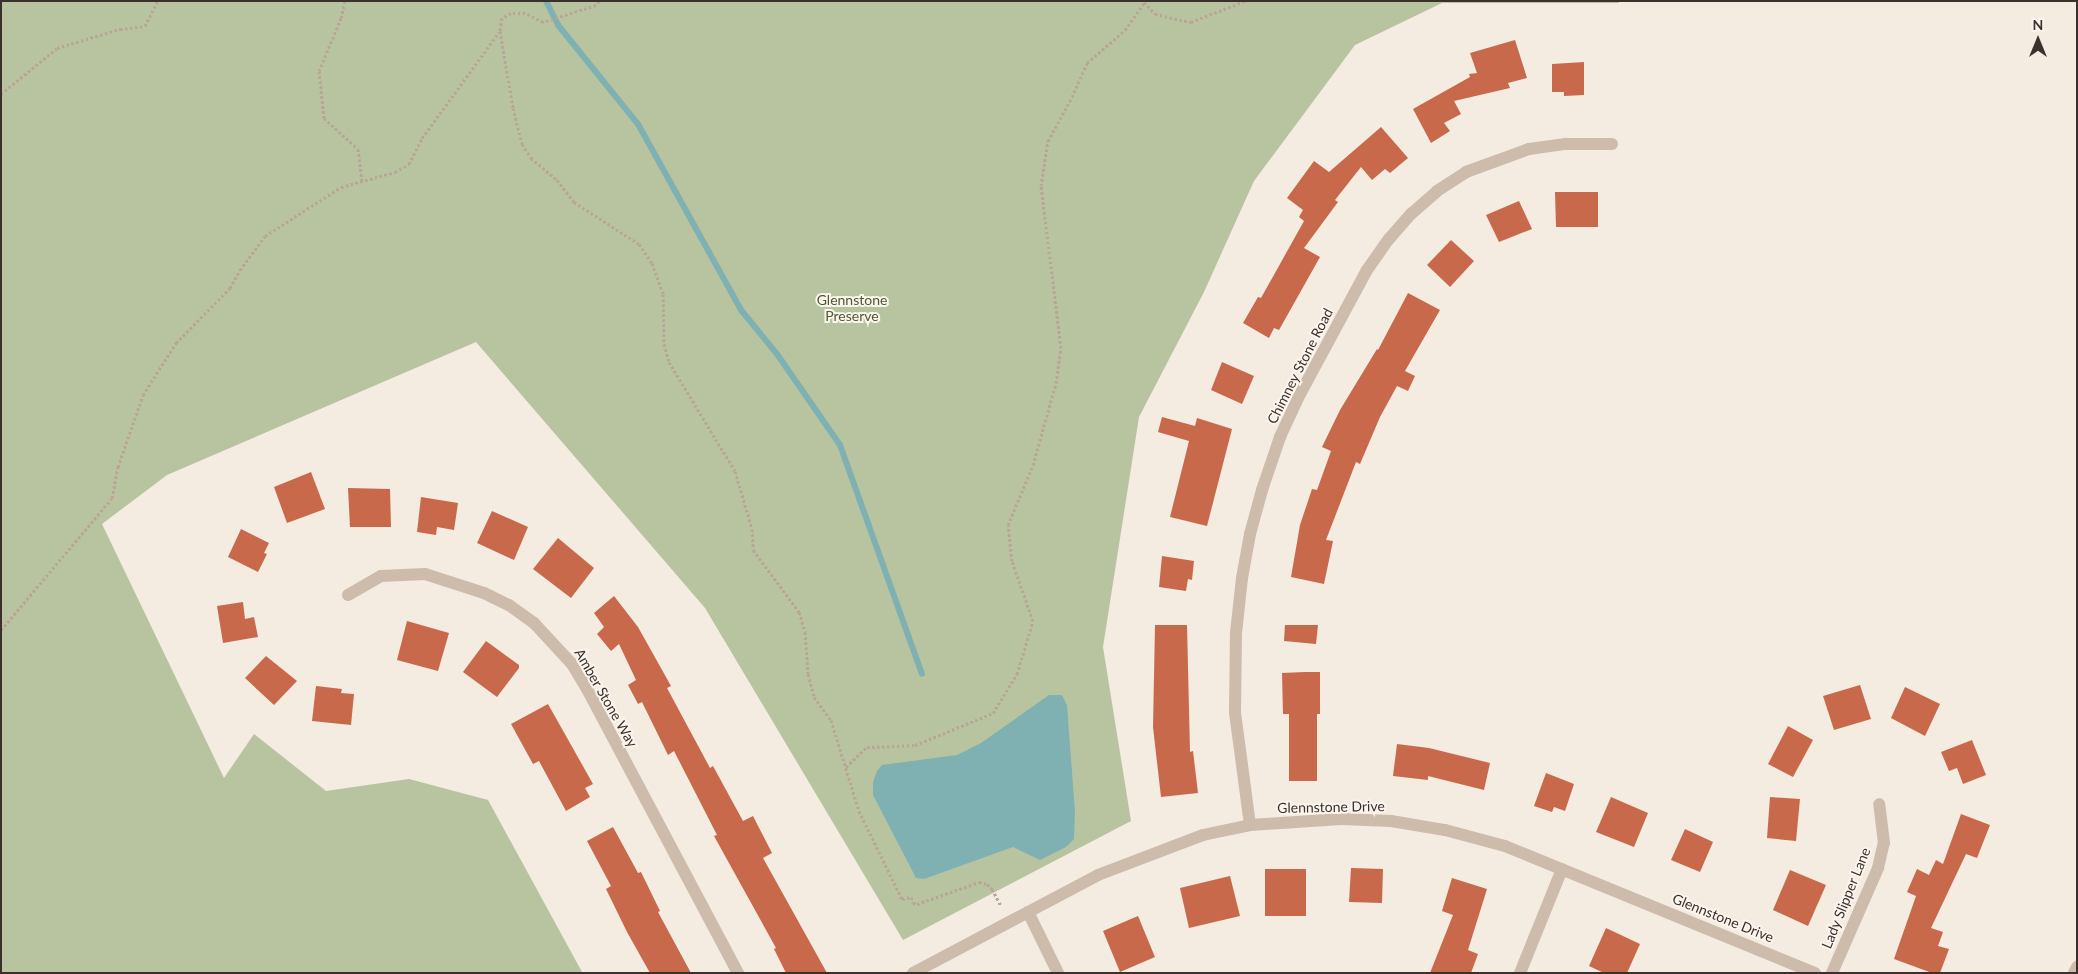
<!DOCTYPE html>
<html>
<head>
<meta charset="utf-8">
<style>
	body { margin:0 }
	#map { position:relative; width:2078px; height:974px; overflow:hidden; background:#f4ebe1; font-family:Lato,sans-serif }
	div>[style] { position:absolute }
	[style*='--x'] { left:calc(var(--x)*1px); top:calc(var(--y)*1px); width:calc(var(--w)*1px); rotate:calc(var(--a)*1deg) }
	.green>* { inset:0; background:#b8c4a0 }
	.water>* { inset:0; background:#7fb0b2 }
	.stream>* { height:6px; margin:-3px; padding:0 3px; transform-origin:3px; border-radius:3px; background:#7fb0b2 }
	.building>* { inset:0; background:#c8694b }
	.path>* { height:3px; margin-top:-1.5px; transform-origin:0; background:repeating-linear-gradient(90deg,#b9a596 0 2.5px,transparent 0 5px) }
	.minor>* { height:12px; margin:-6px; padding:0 6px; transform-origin:6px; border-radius:6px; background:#cdbbac }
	span { translate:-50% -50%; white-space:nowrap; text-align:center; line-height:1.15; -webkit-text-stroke:4px #fbf5ee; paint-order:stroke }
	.park-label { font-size:14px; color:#4a5a2e }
	.street-label { font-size:14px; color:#3b302b }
	.frame { position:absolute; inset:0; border:2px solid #3b302b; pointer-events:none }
	.north { position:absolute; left:2013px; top:15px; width:50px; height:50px; -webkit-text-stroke:4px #fbf5ee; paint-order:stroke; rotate:0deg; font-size:14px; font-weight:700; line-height:20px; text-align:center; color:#3b302b }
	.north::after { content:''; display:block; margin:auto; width:18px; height:22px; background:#3b302b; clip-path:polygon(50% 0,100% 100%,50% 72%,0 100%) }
</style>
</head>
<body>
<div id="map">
	<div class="green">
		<i style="clip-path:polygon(1px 1px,1619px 1px,1619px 3px,1442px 3px,1355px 45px,1254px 181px,1204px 292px,1139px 417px,1103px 647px,1131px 821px,903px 940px,705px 608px,476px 342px,167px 475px,102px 524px,224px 778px,254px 734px,326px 791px,409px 779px,488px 800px,582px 972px,1px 973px)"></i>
	</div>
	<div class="water">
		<i style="clip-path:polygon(1049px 695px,1062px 695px,1067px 705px,1075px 812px,1074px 839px,1066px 847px,1040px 860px,1013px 847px,924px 879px,916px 878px,873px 795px,873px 782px,877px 771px,882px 765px,957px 755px,981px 743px)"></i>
	</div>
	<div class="stream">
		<i style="--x:546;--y:1;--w:27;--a:63"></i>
		<i style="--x:558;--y:25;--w:127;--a:51.1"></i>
		<i style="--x:638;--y:124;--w:213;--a:61"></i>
		<i style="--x:741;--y:310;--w:57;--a:50.7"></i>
		<i style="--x:777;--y:354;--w:111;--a:55.3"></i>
		<i style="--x:840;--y:445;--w:243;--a:70.3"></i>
	</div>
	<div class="building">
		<i style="clip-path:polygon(1515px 40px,1527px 78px,1508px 83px,1510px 88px,1454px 101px,1461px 114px,1444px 123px,1450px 131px,1431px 143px,1413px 109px,1470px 77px,1469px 74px,1477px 73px,1470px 53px)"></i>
		<i style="clip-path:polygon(1584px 62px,1584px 95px,1564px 96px,1564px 92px,1552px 92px,1552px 64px)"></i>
		<i style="clip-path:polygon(1381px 127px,1408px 158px,1390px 173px,1385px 169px,1372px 180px,1361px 167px,1335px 200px,1338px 202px,1304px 248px,1320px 257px,1279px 330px,1274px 328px,1269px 338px,1243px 323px,1258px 297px,1261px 298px,1304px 221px,1299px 217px,1303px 210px,1287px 198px,1314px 161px,1329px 172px)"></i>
		<i style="clip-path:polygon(1555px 192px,1598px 192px,1598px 227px,1556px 227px)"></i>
		<i style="clip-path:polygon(1519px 201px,1532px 229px,1499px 242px,1486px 215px)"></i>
		<i style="clip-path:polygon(1451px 240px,1474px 261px,1450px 287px,1427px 265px)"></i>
		<i style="clip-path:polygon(1408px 293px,1440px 310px,1405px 371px,1415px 376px,1408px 391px,1397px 386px,1380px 417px,1360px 464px,1356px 462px,1326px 540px,1333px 541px,1324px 584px,1291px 577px,1300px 525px,1312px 489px,1317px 490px,1331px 451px,1322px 447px,1340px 410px,1377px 349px,1378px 350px)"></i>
		<i style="clip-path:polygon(1222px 362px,1254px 376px,1242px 404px,1211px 390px)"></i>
		<i style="clip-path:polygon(1162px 417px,1195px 426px,1197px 418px,1232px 429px,1207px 526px,1170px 517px,1189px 441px,1158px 432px)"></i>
		<i style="clip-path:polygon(311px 472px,325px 509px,287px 523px,274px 487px)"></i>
		<i style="clip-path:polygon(348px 488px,390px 489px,391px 527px,350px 527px)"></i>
		<i style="clip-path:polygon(421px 497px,458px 503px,454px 530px,437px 527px,436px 535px,417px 532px)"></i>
		<i style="clip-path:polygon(492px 511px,528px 527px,514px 560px,477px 543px)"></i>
		<i style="clip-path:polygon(241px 529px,269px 543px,264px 553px,267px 554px,258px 572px,228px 557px)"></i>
		<i style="clip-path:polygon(558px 538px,594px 568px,571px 598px,533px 569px)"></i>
		<i style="clip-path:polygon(1162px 556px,1194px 561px,1192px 580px,1188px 579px,1186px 591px,1159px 587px)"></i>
		<i style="clip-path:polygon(614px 596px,638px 627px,671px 686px,667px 688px,710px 768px,713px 766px,743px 821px,753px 816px,772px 853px,763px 858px,827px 973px,786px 973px,774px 949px,776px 948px,714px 836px,717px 835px,674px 751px,668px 755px,642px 702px,638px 704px,628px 685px,636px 680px,619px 644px,611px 651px,597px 634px,604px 627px,594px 613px)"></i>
		<i style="clip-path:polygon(243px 602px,245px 619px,254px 617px,258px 637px,223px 643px,217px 606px)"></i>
		<i style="clip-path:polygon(407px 621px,449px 633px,438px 671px,397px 660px)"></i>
		<i style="clip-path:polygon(1155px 625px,1187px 625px,1190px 752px,1193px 751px,1198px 793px,1161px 797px,1153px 727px)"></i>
		<i style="clip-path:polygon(1285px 625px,1318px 625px,1316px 644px,1284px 641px)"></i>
		<i style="clip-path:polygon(486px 641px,519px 665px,519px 668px,497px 697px,463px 672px)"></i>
		<i style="clip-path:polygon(266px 656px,297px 681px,274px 705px,245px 678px)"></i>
		<i style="clip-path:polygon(1305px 672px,1320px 672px,1320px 714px,1317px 714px,1317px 781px,1289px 781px,1289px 714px,1283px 714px,1282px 673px)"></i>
		<i style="clip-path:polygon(1860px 685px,1871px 719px,1834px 730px,1823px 696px)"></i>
		<i style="clip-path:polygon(316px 686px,342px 689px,341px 693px,354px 694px,351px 725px,312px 721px)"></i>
		<i style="clip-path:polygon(1905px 687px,1940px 704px,1925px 736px,1891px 718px)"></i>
		<i style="clip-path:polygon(548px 704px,593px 784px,585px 788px,590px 797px,566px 811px,539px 761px,533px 764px,511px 724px)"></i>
		<i style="clip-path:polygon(1788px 726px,1813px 740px,1793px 777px,1768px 764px)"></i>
		<i style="clip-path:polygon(1972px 740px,1986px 775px,1963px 784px,1957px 768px,1949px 771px,1941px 752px)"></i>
		<i style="clip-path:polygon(1397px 744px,1429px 748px,1490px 763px,1484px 790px,1428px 776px,1428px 780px,1393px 776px)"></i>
		<i style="clip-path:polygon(1546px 773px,1574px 784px,1565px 811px,1554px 807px,1552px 812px,1534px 806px)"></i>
		<i style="clip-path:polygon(1611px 797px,1648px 813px,1634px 847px,1596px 832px)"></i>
		<i style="clip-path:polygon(1770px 797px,1800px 799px,1796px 841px,1767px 838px)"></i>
		<i style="clip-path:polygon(1961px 814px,1990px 825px,1977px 858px,1966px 854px,1931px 928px,1943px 932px,1938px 946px,1949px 949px,1940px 973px,1932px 973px,1894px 959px,1916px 896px,1907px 892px,1917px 869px,1929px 875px,1936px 860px,1943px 864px)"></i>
		<i style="clip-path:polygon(613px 827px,638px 873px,641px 872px,660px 911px,658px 912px,691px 973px,650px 973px,627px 932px,606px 889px,611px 886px,587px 841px)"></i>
		<i style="clip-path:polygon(1685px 829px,1713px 842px,1700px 872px,1671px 860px)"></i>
		<i style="clip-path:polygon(1351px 868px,1383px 869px,1382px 903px,1349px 902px)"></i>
		<i style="clip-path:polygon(1265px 869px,1306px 869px,1306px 916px,1265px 916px)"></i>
		<i style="clip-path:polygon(1790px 870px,1826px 885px,1808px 926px,1773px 910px)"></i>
		<i style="clip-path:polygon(1230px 876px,1240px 916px,1189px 928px,1180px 888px)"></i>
		<i style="clip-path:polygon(1452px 878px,1487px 889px,1468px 950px,1478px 954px,1471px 973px,1430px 973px,1453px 915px,1442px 911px)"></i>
		<i style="clip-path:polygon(1138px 916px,1155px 957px,1120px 972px,1103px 931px)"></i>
		<i style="clip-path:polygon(1606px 928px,1640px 944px,1627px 973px,1604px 973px,1589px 966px)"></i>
	</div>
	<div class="path">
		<i style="--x:345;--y:1;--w:17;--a:103"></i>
		<i style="--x:341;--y:18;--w:57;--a:112.5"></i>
		<i style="--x:319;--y:71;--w:47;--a:83.9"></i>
		<i style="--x:324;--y:118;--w:46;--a:42.4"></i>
		<i style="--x:358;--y:149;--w:33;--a:83"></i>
		<i style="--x:599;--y:1;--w:5;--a:127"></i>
		<i style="--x:596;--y:5;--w:56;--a:162.2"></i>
		<i style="--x:543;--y:22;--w:20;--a:-153"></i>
		<i style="--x:525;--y:13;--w:14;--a:180"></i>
		<i style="--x:511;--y:13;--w:10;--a:151"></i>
		<i style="--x:502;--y:18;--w:13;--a:99"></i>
		<i style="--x:500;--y:31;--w:78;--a:80.4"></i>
		<i style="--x:513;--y:108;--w:37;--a:76"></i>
		<i style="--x:522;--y:144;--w:17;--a:57"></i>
		<i style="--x:531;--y:158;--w:34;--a:40"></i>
		<i style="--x:557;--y:180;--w:28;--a:52"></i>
		<i style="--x:574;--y:202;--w:77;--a:32.9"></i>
		<i style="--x:639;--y:244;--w:23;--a:56"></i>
		<i style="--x:652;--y:263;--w:33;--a:70"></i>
		<i style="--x:663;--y:294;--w:50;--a:88.9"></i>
		<i style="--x:664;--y:344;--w:19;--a:74"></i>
		<i style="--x:669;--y:362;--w:127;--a:58.8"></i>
		<i style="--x:735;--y:471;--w:60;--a:73.7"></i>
		<i style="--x:752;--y:529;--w:21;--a:87"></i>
		<i style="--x:753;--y:550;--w:77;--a:53.4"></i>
		<i style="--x:799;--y:612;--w:21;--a:73"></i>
		<i style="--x:805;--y:632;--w:42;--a:85.9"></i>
		<i style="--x:808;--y:674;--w:24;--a:75"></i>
		<i style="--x:814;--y:697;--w:29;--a:54"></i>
		<i style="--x:831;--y:720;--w:95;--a:72.9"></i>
		<i style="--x:859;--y:811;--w:98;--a:64"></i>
		<i style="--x:902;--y:899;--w:9;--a:-13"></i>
		<i style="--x:911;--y:897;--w:6;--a:72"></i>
		<i style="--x:913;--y:903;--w:4;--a:14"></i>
		<i style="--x:917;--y:904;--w:66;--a:-19.5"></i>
		<i style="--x:979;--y:882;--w:8;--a:14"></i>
		<i style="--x:987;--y:884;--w:7;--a:45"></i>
		<i style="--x:992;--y:889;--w:19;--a:62"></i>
		<i style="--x:1144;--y:2;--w:16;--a:47"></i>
		<i style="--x:1155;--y:14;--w:37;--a:13"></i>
		<i style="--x:1191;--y:22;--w:58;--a:-21.3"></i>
		<i style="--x:1;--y:94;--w:72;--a:-39.4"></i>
		<i style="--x:57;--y:48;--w:66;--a:-16.8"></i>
		<i style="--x:120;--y:29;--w:25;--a:-7"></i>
		<i style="--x:145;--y:26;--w:28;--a:-63"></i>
		<i style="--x:1;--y:630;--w:172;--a:-49.9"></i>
		<i style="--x:112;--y:498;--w:32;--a:-79"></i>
		<i style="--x:118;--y:467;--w:76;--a:-70.9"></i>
		<i style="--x:143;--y:395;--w:62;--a:-57.6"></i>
		<i style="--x:176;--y:343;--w:77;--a:-45.5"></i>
		<i style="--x:230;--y:288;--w:21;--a:-61"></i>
		<i style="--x:240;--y:270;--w:42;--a:-53.7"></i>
		<i style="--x:265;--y:236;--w:90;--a:-32.8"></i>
		<i style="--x:341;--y:187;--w:56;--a:-15.5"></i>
		<i style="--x:395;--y:172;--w:16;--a:-30"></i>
		<i style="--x:409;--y:164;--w:29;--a:-63"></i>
		<i style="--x:422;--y:138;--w:131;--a:-54"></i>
		<i style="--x:846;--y:767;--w:29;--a:-44"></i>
		<i style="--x:867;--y:747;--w:48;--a:-2.4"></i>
		<i style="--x:915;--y:745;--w:84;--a:-22.3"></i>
		<i style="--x:993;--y:713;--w:46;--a:-58.4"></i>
		<i style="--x:1017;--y:674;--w:55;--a:-73.2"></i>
		<i style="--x:1033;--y:621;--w:64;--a:-109.3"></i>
		<i style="--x:1012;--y:561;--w:36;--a:-96"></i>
		<i style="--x:1008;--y:525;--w:65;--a:-67.4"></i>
		<i style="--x:1033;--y:465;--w:85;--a:-74.3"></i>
		<i style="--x:1056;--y:383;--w:35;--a:-82"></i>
		<i style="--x:1061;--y:348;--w:163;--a:-97"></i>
		<i style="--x:1041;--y:186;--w:46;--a:-81.2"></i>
		<i style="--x:1048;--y:141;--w:50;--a:-61.4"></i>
		<i style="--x:1072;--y:97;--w:37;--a:-66"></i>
		<i style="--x:1087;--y:63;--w:50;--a:-41"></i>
		<i style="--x:1125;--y:30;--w:33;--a:-55"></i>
	</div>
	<div class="minor">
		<i style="--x:348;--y:595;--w:38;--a:-30"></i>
		<i style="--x:381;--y:576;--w:44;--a:-2.6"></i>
		<i style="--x:425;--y:574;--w:62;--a:17.9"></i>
		<i style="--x:484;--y:593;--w:28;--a:26"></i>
		<i style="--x:509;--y:605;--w:31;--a:36"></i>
		<i style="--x:534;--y:623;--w:56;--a:47.2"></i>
		<i style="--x:572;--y:664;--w:29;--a:59"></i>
		<i style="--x:587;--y:689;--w:322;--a:62"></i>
		<i style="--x:1250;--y:825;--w:113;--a:-97.6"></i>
		<i style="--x:1235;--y:713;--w:80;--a:-89.3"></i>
		<i style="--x:1236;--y:633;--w:55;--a:-83.8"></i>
		<i style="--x:1242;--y:578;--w:45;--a:-79.7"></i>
		<i style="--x:1250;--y:534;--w:46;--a:-74.7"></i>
		<i style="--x:1262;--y:490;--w:56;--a:-71.2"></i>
		<i style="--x:1280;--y:437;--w:43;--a:-65.2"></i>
		<i style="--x:1298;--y:398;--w:145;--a:-61.7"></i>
		<i style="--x:1367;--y:270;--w:38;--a:-55"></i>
		<i style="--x:1389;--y:239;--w:33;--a:-49"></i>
		<i style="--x:1411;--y:214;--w:35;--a:-41"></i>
		<i style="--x:1437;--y:191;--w:35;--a:-33"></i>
		<i style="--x:1466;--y:172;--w:67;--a:-20.1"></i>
		<i style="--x:1529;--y:149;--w:37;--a:-8"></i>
		<i style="--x:1566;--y:144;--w:46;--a:0"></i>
		<i style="--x:1028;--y:912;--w:68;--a:63.8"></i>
		<i style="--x:913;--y:973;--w:209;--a:-27.9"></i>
		<i style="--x:1098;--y:875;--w:112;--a:-20.9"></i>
		<i style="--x:1203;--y:835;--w:48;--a:-12"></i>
		<i style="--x:1250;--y:825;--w:91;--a:-3.8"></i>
		<i style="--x:1341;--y:819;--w:50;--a:2.3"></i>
		<i style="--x:1391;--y:821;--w:55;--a:9.5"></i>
		<i style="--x:1445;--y:830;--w:62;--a:14.9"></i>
		<i style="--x:1505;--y:846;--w:335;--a:22.3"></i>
		<i style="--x:1520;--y:973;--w:112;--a:-68"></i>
		<i style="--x:1832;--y:973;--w:115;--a:-66.3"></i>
		<i style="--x:1878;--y:868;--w:26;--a:-77"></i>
		<i style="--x:1884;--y:843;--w:39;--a:-97"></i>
		<i style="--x:2074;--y:973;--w:7;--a:-63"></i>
	</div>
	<div class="park-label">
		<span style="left:852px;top:308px">Glennstone<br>Preserve</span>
	</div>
	<div class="street-label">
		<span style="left:1300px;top:366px;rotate:-63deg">Chimney Stone Road</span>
		<span style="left:606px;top:698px;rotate:60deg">Amber Stone Way</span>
		<span style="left:1331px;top:807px;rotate:-1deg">Glennstone Drive</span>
		<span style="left:1846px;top:898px;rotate:-68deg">Lady Slipper Lane</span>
		<span style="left:1723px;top:918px;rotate:22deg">Glennstone Drive</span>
	</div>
	<div class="frame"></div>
	<div class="north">N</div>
</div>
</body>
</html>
